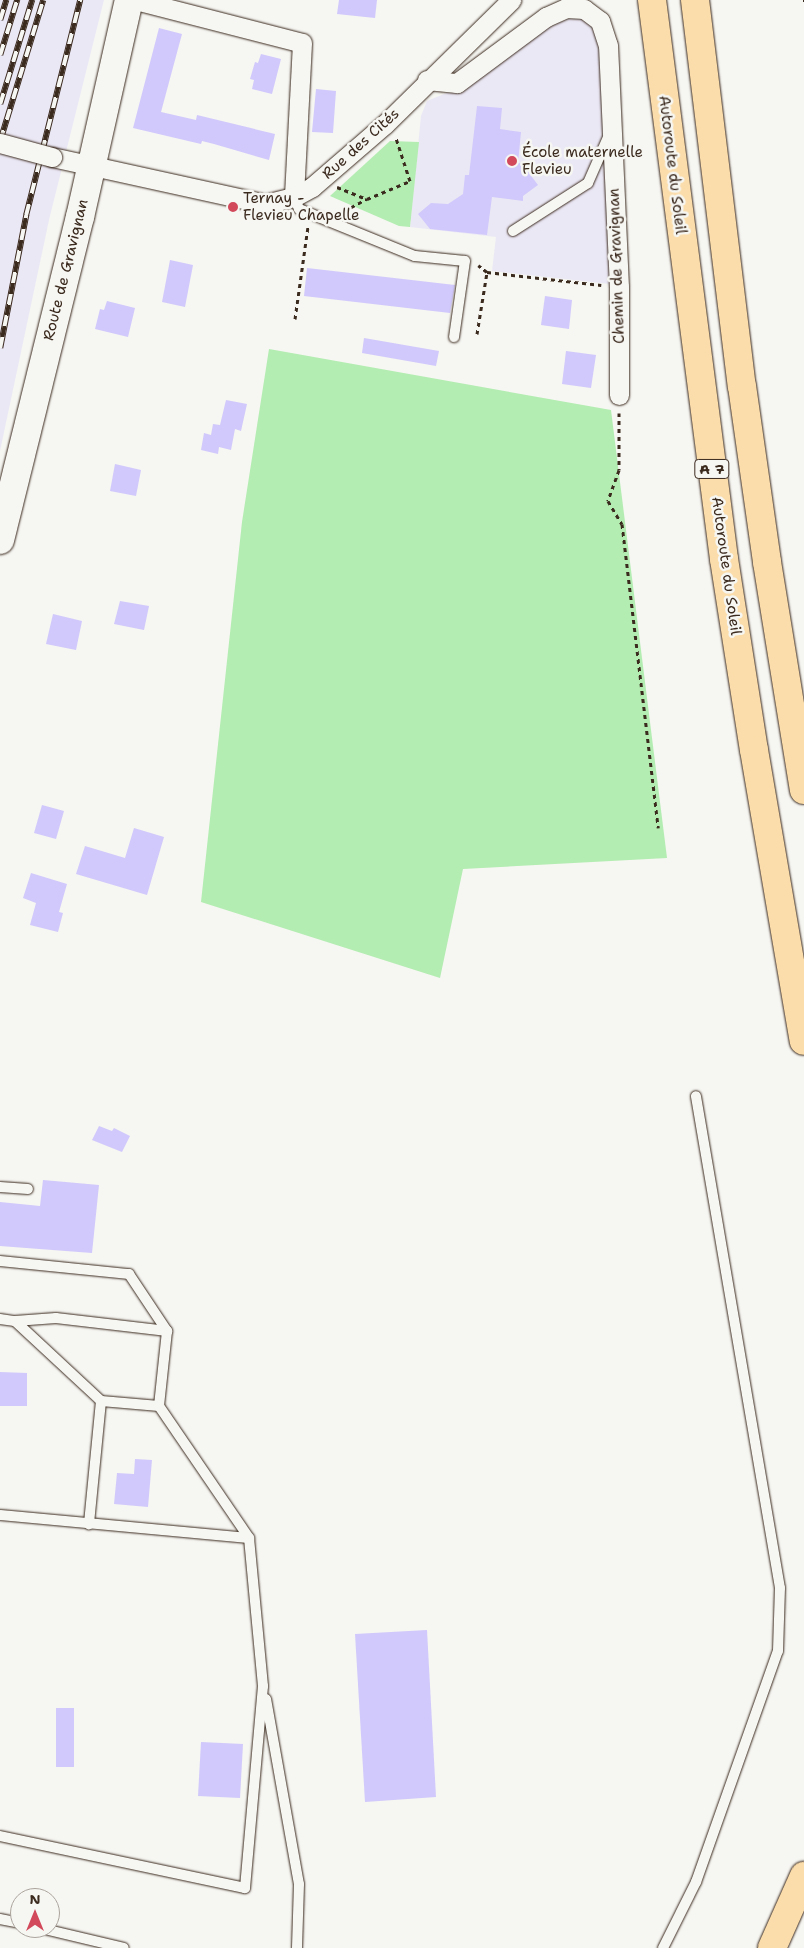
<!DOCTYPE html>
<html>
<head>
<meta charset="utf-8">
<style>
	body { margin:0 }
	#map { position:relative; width:804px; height:1948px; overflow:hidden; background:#f6f6f2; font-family:"Shantell Sans",sans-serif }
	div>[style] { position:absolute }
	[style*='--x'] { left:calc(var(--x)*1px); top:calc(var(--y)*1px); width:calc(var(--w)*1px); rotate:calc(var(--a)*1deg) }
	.built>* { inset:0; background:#ebe8f5 }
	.green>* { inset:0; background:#b3edb1 }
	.building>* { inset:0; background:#d1c9fb }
	.path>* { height:3px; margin-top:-1.5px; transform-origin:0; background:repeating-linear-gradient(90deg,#3b2a1e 0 4px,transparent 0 8px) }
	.roads { filter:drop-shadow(0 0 1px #3b2a1e) drop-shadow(0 0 1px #3b2a1e) }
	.lane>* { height:10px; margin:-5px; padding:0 5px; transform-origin:5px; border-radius:5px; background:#f6f6f2 }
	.street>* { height:19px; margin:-9.5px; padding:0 9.5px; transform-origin:9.5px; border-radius:9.5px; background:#f6f6f2 }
	.secondary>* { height:28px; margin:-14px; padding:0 14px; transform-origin:14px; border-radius:14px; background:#f6f6f2 }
	.highway>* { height:28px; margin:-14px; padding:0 14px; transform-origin:14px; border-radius:14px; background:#fbddab }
	.rail>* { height:5.5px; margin-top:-2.75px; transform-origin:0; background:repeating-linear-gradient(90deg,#f6f6f2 0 11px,#3b2a1e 0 22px); box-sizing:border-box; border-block:1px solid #3b2a1e }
	.bridges { filter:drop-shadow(0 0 1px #3b2a1e) drop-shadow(0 0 1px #3b2a1e) }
	.street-bridge>* { height:19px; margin:-9.5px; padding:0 9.5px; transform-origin:9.5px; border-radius:9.5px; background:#f6f6f2 }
	.dots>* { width:14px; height:14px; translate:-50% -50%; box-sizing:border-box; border:2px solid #f6f6f2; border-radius:50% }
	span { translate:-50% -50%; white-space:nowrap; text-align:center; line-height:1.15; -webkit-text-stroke:5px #f6f6f2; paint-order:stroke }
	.shield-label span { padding:1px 4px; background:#f6f6f2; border:1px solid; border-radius:4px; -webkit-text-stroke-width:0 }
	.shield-label { font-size:14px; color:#3b2a1e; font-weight:700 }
	.street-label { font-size:15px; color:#3b2a1e }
	.poi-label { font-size:15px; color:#3b2a1e }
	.left { translate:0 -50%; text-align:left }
	.north { position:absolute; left:10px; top:1888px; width:50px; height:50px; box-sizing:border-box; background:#f6f6f2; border:1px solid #aba49d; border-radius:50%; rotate:0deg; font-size:14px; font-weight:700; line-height:20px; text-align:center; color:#3b2a1e }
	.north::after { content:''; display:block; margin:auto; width:18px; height:22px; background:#d1495b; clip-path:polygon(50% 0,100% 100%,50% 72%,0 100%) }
</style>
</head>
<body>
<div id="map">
	<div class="built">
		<i style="clip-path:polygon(0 0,104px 0,49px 220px,0 451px)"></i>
		<i style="clip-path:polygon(582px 15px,596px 27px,602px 52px,610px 284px,492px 271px,496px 237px,410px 227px,421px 116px,427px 101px,466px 85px,555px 18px)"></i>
	</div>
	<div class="green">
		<i style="clip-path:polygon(390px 141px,419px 142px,410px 227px,399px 226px,330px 196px)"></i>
		<i style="clip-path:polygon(269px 349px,611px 410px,667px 858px,463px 869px,440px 978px,201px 902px,242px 522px)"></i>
	</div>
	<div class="building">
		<i style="clip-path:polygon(339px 0,377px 0,375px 18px,337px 14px)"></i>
		<i style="clip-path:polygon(159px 28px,182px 34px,161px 112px,196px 120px,197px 115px,275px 134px,269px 160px,214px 144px,202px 141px,201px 144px,133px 128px)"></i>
		<i style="clip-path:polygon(261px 54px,281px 59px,272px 94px,252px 89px,254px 80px,250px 79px,255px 62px,258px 63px)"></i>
		<i style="clip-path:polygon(316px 89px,336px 91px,333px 133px,312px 132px)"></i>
		<i style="clip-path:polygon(477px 106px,502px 108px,500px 129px,521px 132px,518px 163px,527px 163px,526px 169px,538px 185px,523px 196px,523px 201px,492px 197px,487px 235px,430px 229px,418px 214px,431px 203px,448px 204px,463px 194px,465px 175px,469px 175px)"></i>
		<i style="clip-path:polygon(170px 260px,193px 265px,185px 307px,162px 302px)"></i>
		<i style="clip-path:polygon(307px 268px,455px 285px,450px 313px,304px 296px)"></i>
		<i style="clip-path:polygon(545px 296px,572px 300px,569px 329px,541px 325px)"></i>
		<i style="clip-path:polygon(107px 301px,135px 308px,128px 337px,95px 329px,100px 309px,104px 310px)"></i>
		<i style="clip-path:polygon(364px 338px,439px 351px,436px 366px,362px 353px)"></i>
		<i style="clip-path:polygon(566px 351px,596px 355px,591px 388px,562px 384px)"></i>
		<i style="clip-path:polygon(226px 400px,247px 404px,241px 431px,235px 429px,231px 450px,219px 447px,218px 454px,201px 450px,204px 433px,211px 435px,213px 424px,220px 425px)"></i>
		<i style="clip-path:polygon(115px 464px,141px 470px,136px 496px,110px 491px)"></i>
		<i style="clip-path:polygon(120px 601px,149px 606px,144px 630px,114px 624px)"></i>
		<i style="clip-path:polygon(53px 614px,82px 621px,76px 650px,46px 644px)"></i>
		<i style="clip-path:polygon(42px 805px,64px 811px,56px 839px,34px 833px)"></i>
		<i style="clip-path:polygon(134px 828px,164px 837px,147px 895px,76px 874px,85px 846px,125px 858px)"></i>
		<i style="clip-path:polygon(31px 873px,67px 884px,59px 912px,63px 913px,58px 932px,30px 925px,36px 903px,23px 898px)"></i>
		<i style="clip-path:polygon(99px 1126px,112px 1131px,114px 1128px,130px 1136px,122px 1152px,92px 1140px)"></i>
		<i style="clip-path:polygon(43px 1180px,99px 1185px,92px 1253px,0 1246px,0 1202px,40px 1206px)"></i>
		<i style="clip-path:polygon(0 1372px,27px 1373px,27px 1406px,0 1406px)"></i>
		<i style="clip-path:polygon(135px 1459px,152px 1460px,148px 1507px,114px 1504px,117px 1473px,134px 1474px)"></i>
		<i style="clip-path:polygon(427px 1630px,436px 1797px,365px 1802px,355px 1634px)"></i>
		<i style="clip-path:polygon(56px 1708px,74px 1708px,74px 1767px,56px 1767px)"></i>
		<i style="clip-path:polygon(201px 1742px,243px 1744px,240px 1798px,198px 1796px)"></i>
	</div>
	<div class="path">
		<i style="--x:803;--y:0;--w:1;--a:0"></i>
		<i style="--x:337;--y:187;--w:32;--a:22"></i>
		<i style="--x:367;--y:199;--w:47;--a:-22.7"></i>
		<i style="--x:410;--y:181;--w:45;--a:-108"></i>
		<i style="--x:344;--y:211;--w:26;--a:-28"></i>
		<i style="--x:487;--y:272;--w:115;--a:6.5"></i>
		<i style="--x:295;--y:319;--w:94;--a:-82"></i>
		<i style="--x:477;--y:334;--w:63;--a:-80.8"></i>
		<i style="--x:487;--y:272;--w:11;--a:-142"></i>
		<i style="--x:619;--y:413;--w:57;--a:90"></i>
		<i style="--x:619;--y:470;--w:33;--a:110"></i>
		<i style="--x:608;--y:501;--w:27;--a:59"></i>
		<i style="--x:622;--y:524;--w:306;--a:83.2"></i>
	</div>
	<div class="roads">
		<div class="lane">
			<i style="--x:294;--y:197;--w:13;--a:67"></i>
			<i style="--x:299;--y:209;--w:125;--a:22.1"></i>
			<i style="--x:415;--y:256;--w:50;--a:5.7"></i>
			<i style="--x:465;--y:261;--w:77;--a:98.2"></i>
			<i style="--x:513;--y:231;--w:89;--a:-32.6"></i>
			<i style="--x:588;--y:183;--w:52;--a:-66.4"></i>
			<i style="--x:0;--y:1187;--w:28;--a:4"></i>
			<i style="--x:0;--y:1261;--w:130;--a:5.8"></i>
			<i style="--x:129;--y:1274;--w:69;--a:56.3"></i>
			<i style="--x:167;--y:1331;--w:75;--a:96.1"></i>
			<i style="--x:159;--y:1406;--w:58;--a:-175.1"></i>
			<i style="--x:101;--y:1401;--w:124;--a:95.6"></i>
			<i style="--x:0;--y:1319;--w:15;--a:8"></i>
			<i style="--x:15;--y:1321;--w:117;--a:42.9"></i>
			<i style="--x:15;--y:1321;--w:41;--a:-4.2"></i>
			<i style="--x:56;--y:1318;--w:112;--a:6.7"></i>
			<i style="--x:159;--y:1406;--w:160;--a:55.7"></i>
			<i style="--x:0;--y:1515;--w:250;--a:5.3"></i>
			<i style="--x:249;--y:1538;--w:149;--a:84.6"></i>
			<i style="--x:263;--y:1686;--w:203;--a:95.1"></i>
			<i style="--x:245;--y:1888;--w:250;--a:-168"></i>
			<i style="--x:266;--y:1699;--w:188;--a:79.9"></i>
			<i style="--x:299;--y:1884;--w:64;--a:91.8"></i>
			<i style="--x:0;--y:1919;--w:20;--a:11"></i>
			<i style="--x:40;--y:1928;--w:86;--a:13.4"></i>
			<i style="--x:663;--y:1948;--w:74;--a:-63.4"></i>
			<i style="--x:696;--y:1882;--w:245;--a:-70.5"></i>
			<i style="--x:778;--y:1651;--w:63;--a:-88.2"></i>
			<i style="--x:780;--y:1588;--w:499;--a:-99.7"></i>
		</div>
		<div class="street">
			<i style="--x:135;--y:0;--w:172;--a:14.4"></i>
			<i style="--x:302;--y:43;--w:154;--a:93"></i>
			<i style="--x:427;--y:80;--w:30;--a:6"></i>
			<i style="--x:457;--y:83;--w:111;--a:-36.6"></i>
			<i style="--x:546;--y:17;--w:22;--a:-24"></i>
			<i style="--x:566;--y:8;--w:18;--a:3"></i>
			<i style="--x:584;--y:9;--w:20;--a:37"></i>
			<i style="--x:600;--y:21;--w:25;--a:72"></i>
			<i style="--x:608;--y:45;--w:242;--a:87.4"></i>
			<i style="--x:619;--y:287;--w:108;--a:90"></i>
			<i style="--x:52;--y:157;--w:218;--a:12.4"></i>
			<i style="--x:265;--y:204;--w:30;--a:-14"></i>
			<i style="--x:294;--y:197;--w:21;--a:-29"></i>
			<i style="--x:312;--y:187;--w:96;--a:-40.8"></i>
			<i style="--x:385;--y:124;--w:177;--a:-44.5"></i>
		</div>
		<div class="secondary">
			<i style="--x:0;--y:540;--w:333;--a:-76.1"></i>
			<i style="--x:80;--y:217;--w:222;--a:-77.3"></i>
		</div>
		<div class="highway">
			<i style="--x:652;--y:0;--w:564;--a:82.66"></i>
			<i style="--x:724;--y:559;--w:193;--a:81.1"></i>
			<i style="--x:754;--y:750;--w:295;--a:80.3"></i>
			<i style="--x:695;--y:0;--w:389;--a:83.1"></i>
			<i style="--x:742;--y:386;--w:178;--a:81.9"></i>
			<i style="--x:767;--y:562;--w:231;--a:80.8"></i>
			<i style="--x:772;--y:1948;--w:79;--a:-66"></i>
		</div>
	</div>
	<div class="rail">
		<i style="--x:0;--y:20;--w:21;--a:-73"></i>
		<i style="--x:0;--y:55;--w:58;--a:-72.8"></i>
		<i style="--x:0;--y:104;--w:109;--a:-72.9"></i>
		<i style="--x:0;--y:141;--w:147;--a:-73"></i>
		<i style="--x:0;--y:348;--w:136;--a:-78.9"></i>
		<i style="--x:26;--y:215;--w:222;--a:-75.9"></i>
	</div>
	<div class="bridges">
		<div class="street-bridge">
			<i style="--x:0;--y:143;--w:54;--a:15.1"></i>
		</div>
	</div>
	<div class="dots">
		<i style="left:512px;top:161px;background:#d1495b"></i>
		<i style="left:233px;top:207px;background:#d1495b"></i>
	</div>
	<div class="shield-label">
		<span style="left:712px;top:469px">A 7</span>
	</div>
	<div class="street-label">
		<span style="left:361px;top:144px;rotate:-42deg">Rue des Cités</span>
		<span style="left:672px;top:165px;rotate:83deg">Autoroute du Soleil</span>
		<span style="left:617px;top:266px;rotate:-92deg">Chemin de Gravignan</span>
		<span style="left:66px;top:270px;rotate:-76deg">Route de Gravignan</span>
		<span style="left:726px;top:566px;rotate:82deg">Autoroute du Soleil</span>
	</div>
	<div class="poi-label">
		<span class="left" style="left:522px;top:161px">École maternelle<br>Flevieu</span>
		<span class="left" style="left:243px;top:207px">Ternay -<br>Flevieu Chapelle</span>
	</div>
	<div class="north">N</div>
</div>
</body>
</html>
